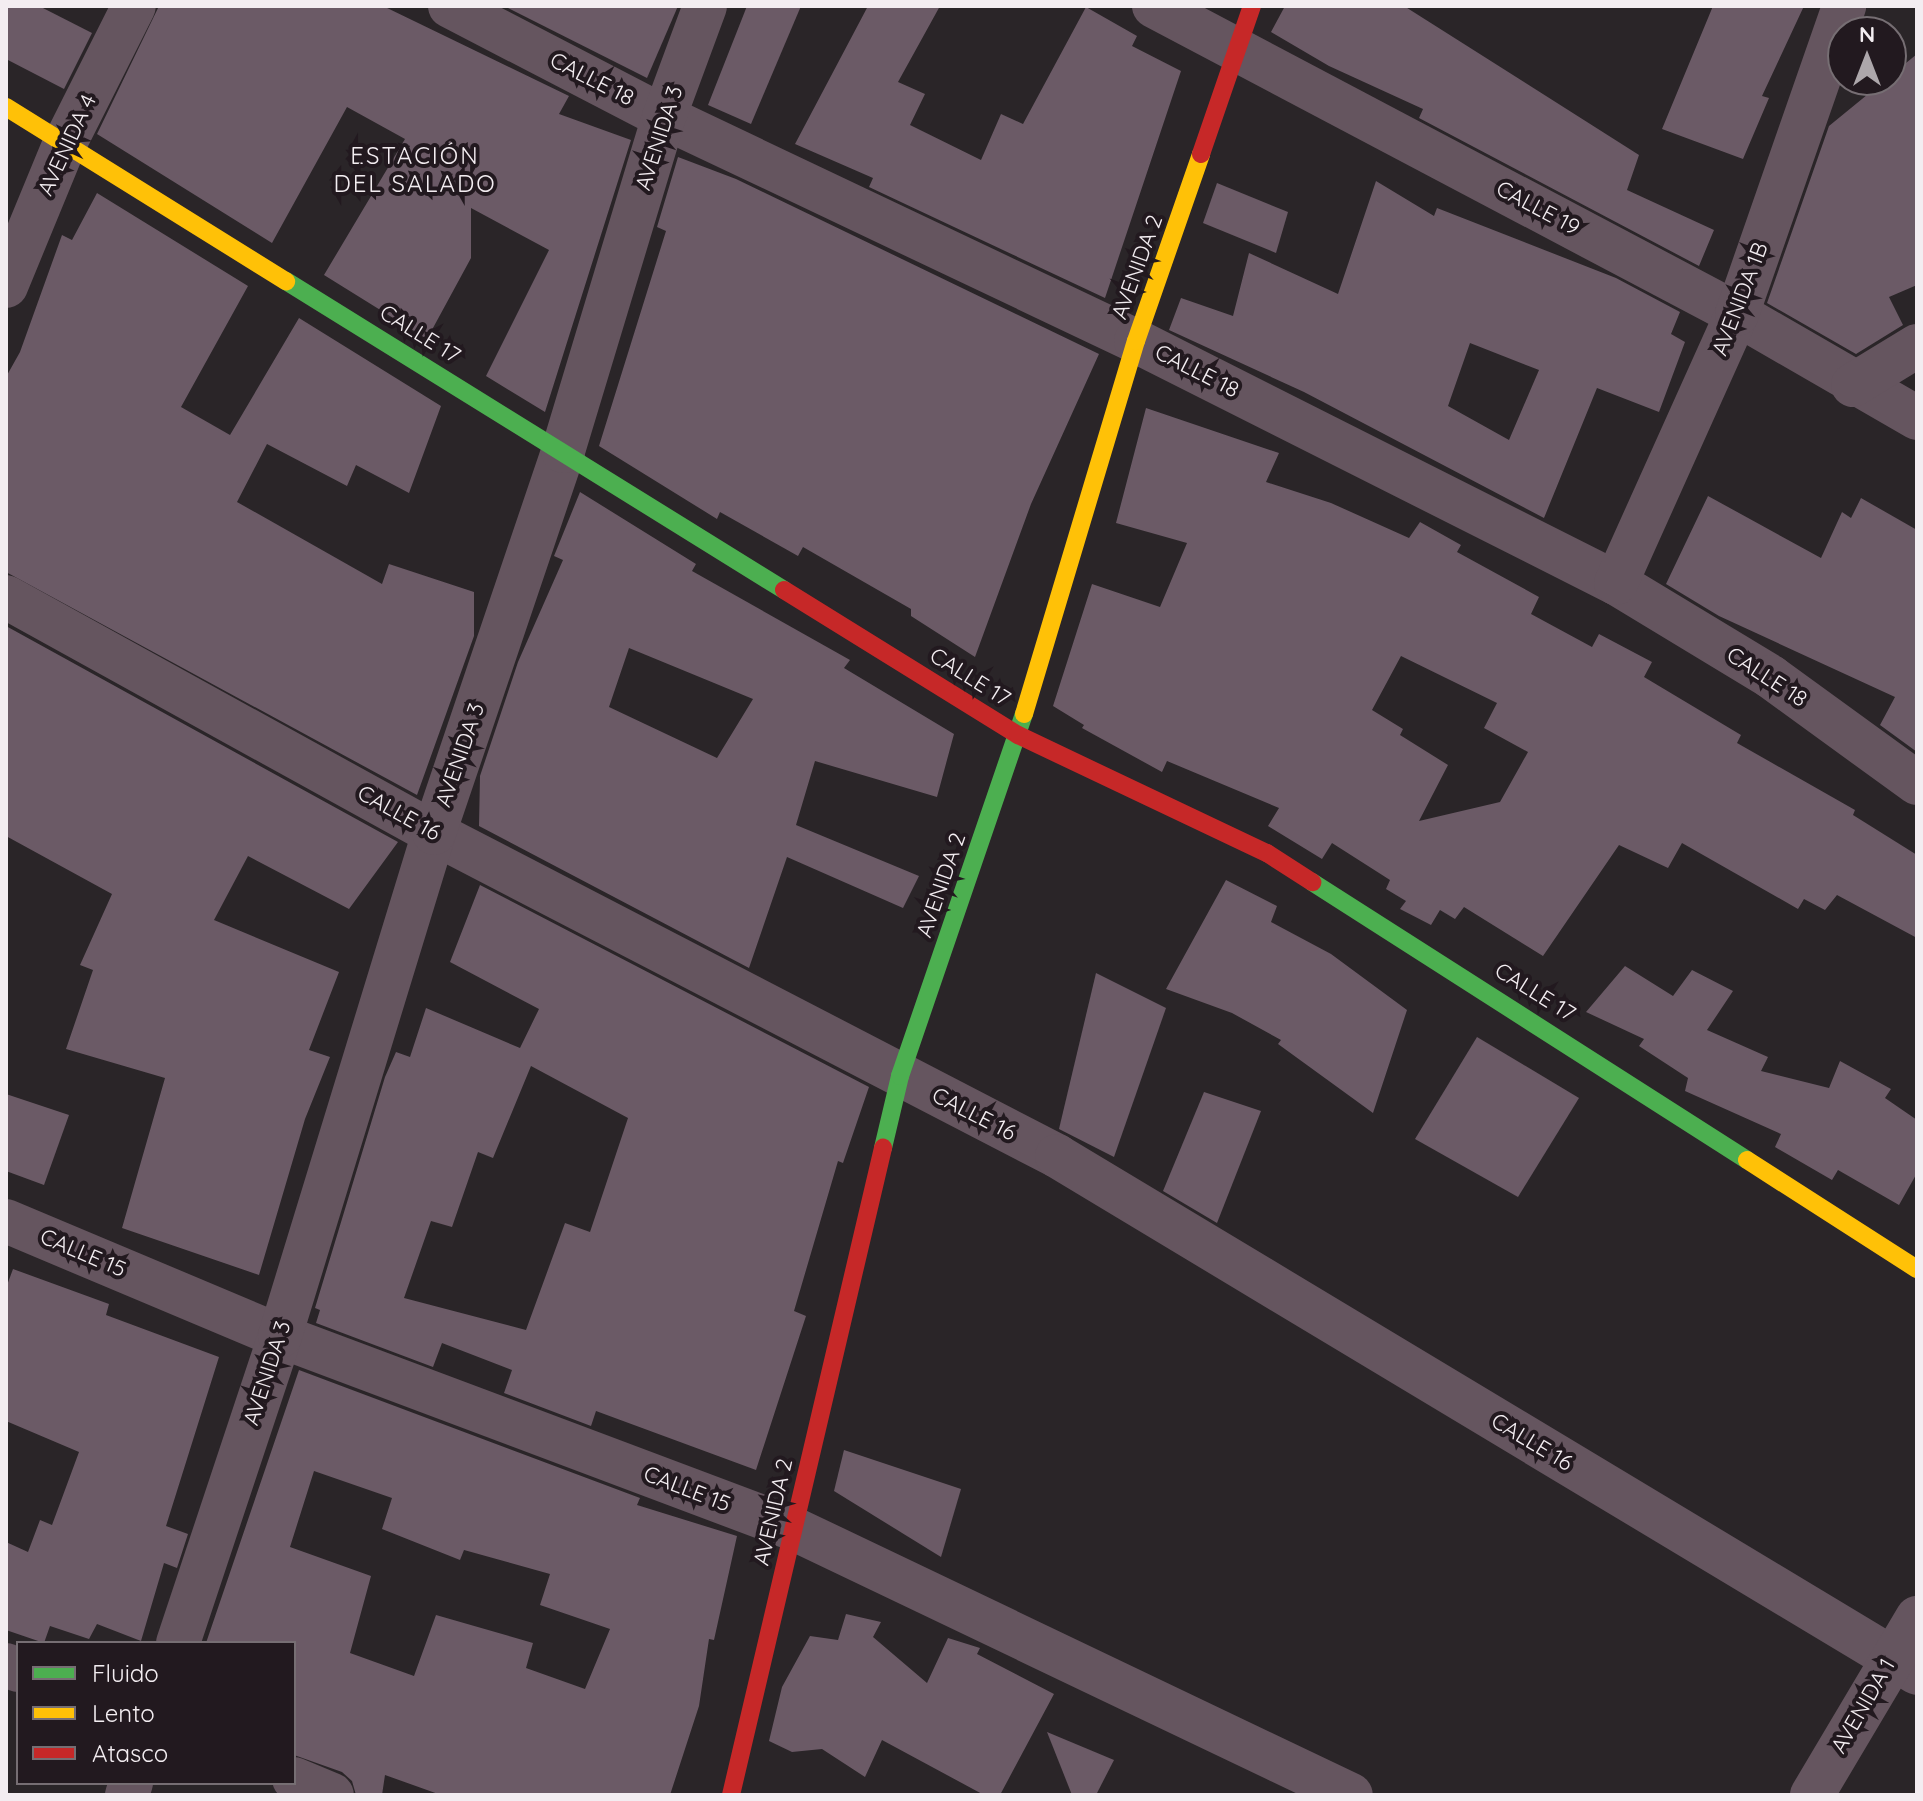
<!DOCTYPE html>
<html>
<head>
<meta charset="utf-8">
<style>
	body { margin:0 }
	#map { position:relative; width:1923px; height:1801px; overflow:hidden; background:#2a2528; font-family:Quicksand,sans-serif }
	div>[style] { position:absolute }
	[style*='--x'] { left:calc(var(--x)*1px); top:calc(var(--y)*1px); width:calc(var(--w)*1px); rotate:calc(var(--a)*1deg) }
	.building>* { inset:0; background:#6b5a66 }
	.street>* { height:44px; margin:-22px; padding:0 22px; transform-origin:22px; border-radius:22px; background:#65555f }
	.fast>* { height:18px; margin:-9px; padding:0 9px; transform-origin:9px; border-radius:9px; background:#4caf50 }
	.slow>* { height:18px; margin:-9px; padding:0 9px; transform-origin:9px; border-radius:9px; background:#ffc107 }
	.jam>* { height:18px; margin:-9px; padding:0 9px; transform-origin:9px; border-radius:9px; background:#c62828 }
	span { translate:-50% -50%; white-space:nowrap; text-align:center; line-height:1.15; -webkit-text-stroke:8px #22191f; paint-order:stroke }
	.street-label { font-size:22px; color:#f3edf1 }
	.neighbourhood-label { font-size:24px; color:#f3edf1; letter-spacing:2px }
	.frame { position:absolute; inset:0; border:8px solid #f3edf1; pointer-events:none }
	.legend { position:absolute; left:16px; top:1641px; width:280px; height:144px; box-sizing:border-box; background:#22191f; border:2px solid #766e73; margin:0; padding:10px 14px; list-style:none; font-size:24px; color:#f3edf1 }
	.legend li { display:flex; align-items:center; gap:16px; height:40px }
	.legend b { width:40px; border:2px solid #766e73 }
	.north { position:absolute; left:1827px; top:16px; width:80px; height:80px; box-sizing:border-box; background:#22191f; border:2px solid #766e73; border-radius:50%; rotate:0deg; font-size:22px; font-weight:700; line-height:32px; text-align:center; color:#f3edf1 }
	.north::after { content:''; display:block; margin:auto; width:28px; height:36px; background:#ada7ab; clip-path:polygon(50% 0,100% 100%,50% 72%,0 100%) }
</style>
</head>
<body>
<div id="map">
	<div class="building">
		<i style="clip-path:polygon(6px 6px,39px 6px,92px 33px,64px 89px,6px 59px)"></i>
		<i style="clip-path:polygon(159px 6px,383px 6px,569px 96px,559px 114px,631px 140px,545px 412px,486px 376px,549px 250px,471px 208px,471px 258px,427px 339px,324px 275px,405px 139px,347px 107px,272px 243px,97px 134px)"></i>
		<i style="clip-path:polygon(504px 6px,678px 6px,647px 78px)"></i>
		<i style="clip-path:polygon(747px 6px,801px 6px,751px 124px,708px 105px)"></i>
		<i style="clip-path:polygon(868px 6px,940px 6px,898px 82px,925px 94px,910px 125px,981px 160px,1001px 114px,1023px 124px,1086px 7px,1137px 36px,1132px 46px,1181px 71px,1105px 298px,869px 187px,873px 178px,795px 144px)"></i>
		<i style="clip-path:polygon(1285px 6px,1404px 6px,1639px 155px,1627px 190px,1714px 230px,1699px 266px,1419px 118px,1423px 109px,1329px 66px,1271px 32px)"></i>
		<i style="clip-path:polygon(1713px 6px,1804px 6px,1762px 96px,1769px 98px,1743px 159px,1662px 129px)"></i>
		<i style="clip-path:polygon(1917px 54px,1917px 285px,1889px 297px,1903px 325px,1856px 354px,1767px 303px,1829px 126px)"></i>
		<i style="clip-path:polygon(678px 157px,736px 179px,1099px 354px,1031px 504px,975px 657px,911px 616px,911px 609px,803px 547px,798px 556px,720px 512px,717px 519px,599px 446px,666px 231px,657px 227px)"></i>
		<i style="clip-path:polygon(evenodd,1376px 181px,1434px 216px,1437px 208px,1616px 278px,1680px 312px,1671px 334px,1685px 342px,1659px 412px,1597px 388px,1544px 518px,1304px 392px,1169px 330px,1181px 298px,1233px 316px,1249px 253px,1338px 294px,1376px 181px,1470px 343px,1539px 370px,1509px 440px,1448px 406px,1470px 343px)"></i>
		<i style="clip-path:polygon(1217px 183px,1288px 212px,1276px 253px,1203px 223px)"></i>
		<i style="clip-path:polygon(97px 193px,248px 286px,181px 407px,230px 435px,299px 318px,441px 406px,409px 493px,356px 465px,347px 486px,267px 444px,237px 502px,382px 584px,389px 564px,474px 592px,474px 636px,417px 795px,6px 572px,6px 377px,20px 352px,62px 235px,72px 240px)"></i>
		<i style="clip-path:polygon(evenodd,1146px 408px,1279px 453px,1266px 482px,1331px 503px,1409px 538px,1420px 522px,1461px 545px,1457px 552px,1539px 597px,1531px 614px,1592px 647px,1599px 634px,1652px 662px,1644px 677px,1741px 735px,1737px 743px,1855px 810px,1853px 815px,1917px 855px,1917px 938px,1837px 895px,1825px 910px,1804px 899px,1798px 909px,1682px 843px,1668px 868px,1619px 845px,1543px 956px,1464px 907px,1455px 919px,1440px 910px,1431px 925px,1400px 909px,1406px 901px,1386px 889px,1390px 880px,1332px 843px,1322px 859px,1268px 826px,1279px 808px,1167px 761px,1162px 772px,1082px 728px,1084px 725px,1053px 706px,1092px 584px,1160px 607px,1187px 543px,1116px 523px,1146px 408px,1401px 656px,1497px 703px,1484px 728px,1528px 752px,1500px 802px,1419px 821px,1448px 765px,1400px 735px,1403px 729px,1372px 710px,1401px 656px)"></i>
		<i style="clip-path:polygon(evenodd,580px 492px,696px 564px,692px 571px,850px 660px,844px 668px,954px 734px,937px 797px,815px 761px,796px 825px,919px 876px,903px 908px,787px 857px,749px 968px,479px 826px,480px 776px,518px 662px,563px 560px,554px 556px,580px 492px,629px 648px,753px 699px,717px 758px,609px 707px,629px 648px)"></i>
		<i style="clip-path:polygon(1708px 496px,1821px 558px,1842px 512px,1851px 518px,1861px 498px,1917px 530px,1917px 752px,1880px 725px,1895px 697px,1719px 616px,1666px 584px)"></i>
		<i style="clip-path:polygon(6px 626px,398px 842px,349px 909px,248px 856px,214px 920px,339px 972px,309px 1050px,330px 1057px,305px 1119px,259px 1275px,122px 1228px,165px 1078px,66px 1049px,93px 970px,80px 965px,112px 894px,6px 836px)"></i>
		<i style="clip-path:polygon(1226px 880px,1277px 906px,1271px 922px,1331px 954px,1407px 1010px,1373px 1113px,1278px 1044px,1281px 1040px,1232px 1013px,1166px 989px)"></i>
		<i style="clip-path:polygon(evenodd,480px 885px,869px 1087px,843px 1163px,838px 1161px,794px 1311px,806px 1316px,756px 1470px,596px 1411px,591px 1426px,504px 1393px,512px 1370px,442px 1343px,433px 1367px,316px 1323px,320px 1310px,315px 1308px,385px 1077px,396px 1052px,410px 1057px,426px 1008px,520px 1048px,539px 1009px,450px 962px,480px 885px,531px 1066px,628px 1118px,590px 1232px,565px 1223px,526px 1330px,404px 1298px,431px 1221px,452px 1227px,478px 1152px,493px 1158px,531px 1066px)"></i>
		<i style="clip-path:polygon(1625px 966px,1673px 996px,1692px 970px,1733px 991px,1707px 1030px,1768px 1057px,1761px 1071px,1829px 1088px,1840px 1061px,1891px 1089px,1885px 1098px,1917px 1120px,1917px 1173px,1899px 1205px,1838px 1170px,1832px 1180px,1775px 1147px,1781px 1134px,1685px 1091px,1688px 1078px,1639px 1046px,1644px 1039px,1586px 1012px)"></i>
		<i style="clip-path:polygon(1096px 973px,1166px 1008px,1114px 1157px,1059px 1129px)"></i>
		<i style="clip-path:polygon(1477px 1037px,1579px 1098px,1518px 1197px,1415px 1139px)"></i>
		<i style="clip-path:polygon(1204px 1092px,1261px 1111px,1217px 1223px,1163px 1191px)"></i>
		<i style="clip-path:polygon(6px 1094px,69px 1115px,44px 1185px,6px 1171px)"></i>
		<i style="clip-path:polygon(13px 1269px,109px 1304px,106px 1315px,219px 1357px,166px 1526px,188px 1534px,177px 1568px,164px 1563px,141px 1641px,97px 1624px,89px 1639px,50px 1626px,44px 1643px,6px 1630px,6px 1542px,28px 1552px,40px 1520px,52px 1525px,79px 1452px,6px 1421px,6px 1288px)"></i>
		<i style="clip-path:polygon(evenodd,299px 1370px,640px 1498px,637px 1505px,737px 1536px,714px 1640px,709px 1639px,699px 1706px,670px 1795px,441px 1795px,385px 1775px,382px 1795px,356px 1795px,352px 1781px,342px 1772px,294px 1755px,294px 1643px,206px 1643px,299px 1370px,314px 1471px,392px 1498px,382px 1529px,460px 1560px,464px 1550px,550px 1574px,540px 1605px,610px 1629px,585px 1689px,526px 1668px,533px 1643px,436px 1615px,414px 1676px,350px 1653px,371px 1576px,290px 1547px,314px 1471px)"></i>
		<i style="clip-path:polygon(844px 1450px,961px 1489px,941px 1557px,834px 1491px)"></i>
		<i style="clip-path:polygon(846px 1614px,881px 1622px,873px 1637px,927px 1683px,948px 1638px,980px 1648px,977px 1654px,1054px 1694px,1000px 1795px,984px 1795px,882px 1740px,865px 1777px,822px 1749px,792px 1752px,769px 1741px,782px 1687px,810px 1636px,838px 1640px)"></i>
		<i style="clip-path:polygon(1047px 1732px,1114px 1760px,1096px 1795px,1072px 1795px)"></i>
	</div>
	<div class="street">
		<i style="--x:450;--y:6;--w:241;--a:27.4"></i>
		<i style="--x:664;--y:117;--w:522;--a:25.39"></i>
		<i style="--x:1136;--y:341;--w:538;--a:26.76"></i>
		<i style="--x:1616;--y:583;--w:181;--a:31.2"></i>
		<i style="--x:1771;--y:677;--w:180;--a:36"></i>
		<i style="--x:1154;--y:6;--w:659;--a:27.85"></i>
		<i style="--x:1737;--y:314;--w:208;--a:30"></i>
		<i style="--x:6;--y:286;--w:155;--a:-67.6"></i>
		<i style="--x:65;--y:143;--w:153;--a:-63.3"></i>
		<i style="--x:1853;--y:385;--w:75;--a:-31.4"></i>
		<i style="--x:1616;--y:583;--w:295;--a:-65.8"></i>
		<i style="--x:1737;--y:314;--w:326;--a:-70.8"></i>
		<i style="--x:6;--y:597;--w:489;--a:28.9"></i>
		<i style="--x:434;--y:833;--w:702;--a:27.4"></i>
		<i style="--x:1057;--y:1156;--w:1003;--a:31.01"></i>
		<i style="--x:6;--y:1221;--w:297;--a:22.8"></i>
		<i style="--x:280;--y:1336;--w:549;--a:20.58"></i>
		<i style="--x:794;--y:1529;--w:617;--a:25.53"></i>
		<i style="--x:178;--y:1643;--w:324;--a:-71.6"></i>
		<i style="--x:280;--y:1336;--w:526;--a:-72.98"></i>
		<i style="--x:434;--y:833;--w:403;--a:-71.3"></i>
		<i style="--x:563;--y:451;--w:349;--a:-73.2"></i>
		<i style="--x:664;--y:117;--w:118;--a:-69.7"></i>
		<i style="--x:6;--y:1665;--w:13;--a:23"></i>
		<i style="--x:294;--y:1779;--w:41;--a:22.8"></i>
		<i style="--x:127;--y:1795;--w:13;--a:-72"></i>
		<i style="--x:1812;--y:1795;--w:206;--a:-59.3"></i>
	</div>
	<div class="fast">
		<i style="--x:286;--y:281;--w:586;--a:31.82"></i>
		<i style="--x:1312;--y:882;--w:516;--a:32.58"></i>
		<i style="--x:883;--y:1148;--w:74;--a:-76.7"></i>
		<i style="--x:900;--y:1076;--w:383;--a:-71.1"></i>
	</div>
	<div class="slow">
		<i style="--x:6;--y:107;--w:330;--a:31.9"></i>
		<i style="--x:1024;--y:714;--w:389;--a:-73.3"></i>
		<i style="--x:1136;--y:341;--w:198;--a:-70.8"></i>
		<i style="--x:1747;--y:1160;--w:202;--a:32.7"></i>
	</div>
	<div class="jam">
		<i style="--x:1201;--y:154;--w:157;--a:-71"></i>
		<i style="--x:784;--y:590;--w:275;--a:31.8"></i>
		<i style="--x:1018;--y:735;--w:276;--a:25.4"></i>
		<i style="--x:1267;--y:853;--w:54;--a:32.8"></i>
		<i style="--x:731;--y:1795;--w:665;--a:-76.78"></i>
	</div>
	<div class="street-label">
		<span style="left:592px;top:79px;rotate:27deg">CALLE 18</span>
		<span style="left:659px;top:138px;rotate:-72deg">AVENIDA 3</span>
		<span style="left:67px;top:145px;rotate:-65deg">AVENIDA 4</span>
		<span style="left:1538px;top:208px;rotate:28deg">CALLE 19</span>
		<span style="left:1137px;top:267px;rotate:-70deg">AVENIDA 2</span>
		<span style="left:1740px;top:299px;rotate:-69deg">AVENIDA 1B</span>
		<span style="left:420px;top:334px;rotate:32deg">CALLE 17</span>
		<span style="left:1197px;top:371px;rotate:27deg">CALLE 18</span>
		<span style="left:970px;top:677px;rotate:32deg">CALLE 17</span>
		<span style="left:1767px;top:677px;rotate:33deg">CALLE 18</span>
		<span style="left:460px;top:755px;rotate:-71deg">AVENIDA 3</span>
		<span style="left:399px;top:813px;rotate:29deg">CALLE 16</span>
		<span style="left:941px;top:885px;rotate:-71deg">AVENIDA 2</span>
		<span style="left:1535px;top:992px;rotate:32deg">CALLE 17</span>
		<span style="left:974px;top:1114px;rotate:27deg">CALLE 16</span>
		<span style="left:83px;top:1253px;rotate:23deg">CALLE 15</span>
		<span style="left:267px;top:1373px;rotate:-72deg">AVENIDA 3</span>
		<span style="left:1532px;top:1442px;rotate:31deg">CALLE 16</span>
		<span style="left:687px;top:1489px;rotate:21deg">CALLE 15</span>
		<span style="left:773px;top:1512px;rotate:-77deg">AVENIDA 2</span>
		<span style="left:1863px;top:1706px;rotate:-60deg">AVENIDA 1</span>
	</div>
	<div class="neighbourhood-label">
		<span style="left:415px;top:170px">ESTACIÓN<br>DEL SALADO</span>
	</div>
	<div class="frame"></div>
	<ul class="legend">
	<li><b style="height:10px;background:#4caf50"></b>Fluido</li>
	<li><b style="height:10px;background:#ffc107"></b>Lento</li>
	<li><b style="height:10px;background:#c62828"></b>Atasco</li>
	</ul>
	<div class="north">N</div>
</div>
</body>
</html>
